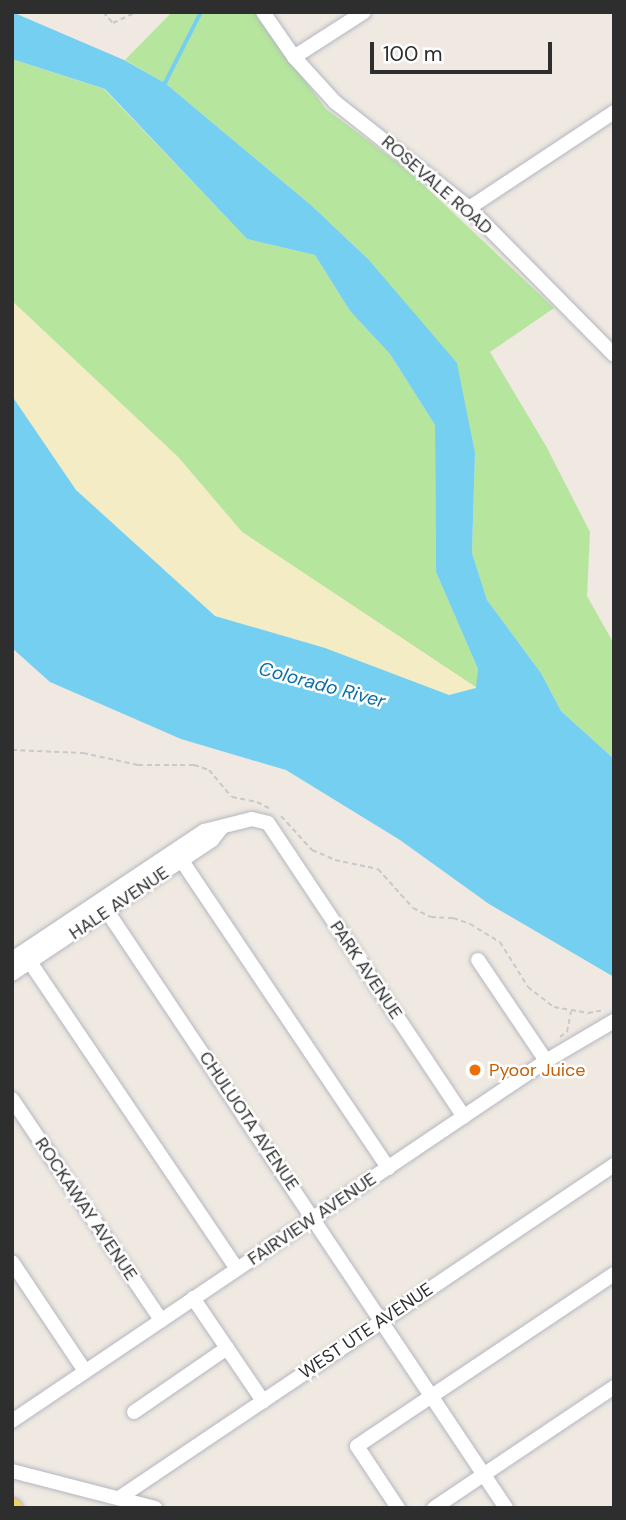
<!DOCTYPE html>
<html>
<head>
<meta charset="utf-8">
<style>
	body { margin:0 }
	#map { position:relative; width:626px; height:1520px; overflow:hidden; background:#efe9e1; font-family:"DM Sans",sans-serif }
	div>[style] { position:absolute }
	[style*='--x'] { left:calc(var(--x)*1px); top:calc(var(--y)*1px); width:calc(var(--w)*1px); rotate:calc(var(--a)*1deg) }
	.green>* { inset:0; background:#b6e59e }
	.sand>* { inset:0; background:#f3ecc5 }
	.water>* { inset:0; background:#75cff0 }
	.stream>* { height:3.5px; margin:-1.75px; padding:0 1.75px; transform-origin:1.75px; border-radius:1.75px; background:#75cff0 }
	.path>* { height:2px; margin-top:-1px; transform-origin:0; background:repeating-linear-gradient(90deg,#c9c9c9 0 5px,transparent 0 8.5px) }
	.roads { filter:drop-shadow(0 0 2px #b4b7c1) drop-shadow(0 0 2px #b4b7c1) }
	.minor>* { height:14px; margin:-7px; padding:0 7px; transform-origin:7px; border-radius:7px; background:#fff }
	.major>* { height:18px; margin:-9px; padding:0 9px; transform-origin:9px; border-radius:9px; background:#f2d163 }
	.dots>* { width:19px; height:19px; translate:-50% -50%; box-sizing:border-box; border:4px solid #fff; border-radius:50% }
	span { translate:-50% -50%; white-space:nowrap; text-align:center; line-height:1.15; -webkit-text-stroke:5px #fff; paint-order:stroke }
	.street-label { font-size:18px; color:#2e2e2e }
	.food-label { font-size:18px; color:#c56008 }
	.left { translate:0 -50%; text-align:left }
	.water-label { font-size:19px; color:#0d6fa3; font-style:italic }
	.frame { position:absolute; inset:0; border:14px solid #2e2e2e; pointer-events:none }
	.scale { position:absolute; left:370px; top:42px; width:182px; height:32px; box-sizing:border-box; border:4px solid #2e2e2e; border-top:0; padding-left:9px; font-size:21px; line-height:24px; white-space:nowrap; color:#2e2e2e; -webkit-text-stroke:5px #fff; paint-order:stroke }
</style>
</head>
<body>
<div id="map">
	<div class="green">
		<i style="clip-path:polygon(172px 12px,254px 12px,326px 109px,410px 172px,554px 308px,490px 352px,546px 446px,590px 532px,587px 596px,614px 644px,614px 759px,561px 711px,541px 673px,487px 600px,472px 553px,475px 453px,368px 259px,312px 206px,165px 83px,125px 60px)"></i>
		<i style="clip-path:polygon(12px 59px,104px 89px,247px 239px,315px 255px,350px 311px,390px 354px,435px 425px,436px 572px,478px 669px,477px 688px,242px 532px,178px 457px,12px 301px)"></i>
	</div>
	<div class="sand">
		<i style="clip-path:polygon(12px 301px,178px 457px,242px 532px,477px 688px,449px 695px,325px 648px,215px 616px,76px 490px,12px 396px)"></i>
	</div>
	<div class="water">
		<i style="clip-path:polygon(12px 12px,124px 60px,165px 83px,312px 206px,368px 259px,457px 363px,475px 453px,472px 553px,487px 600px,541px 673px,561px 711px,614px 759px,614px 977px,489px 904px,400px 840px,286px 770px,181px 739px,50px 682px,12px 648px,12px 396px,76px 490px,215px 616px,325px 648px,449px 695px,476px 688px,478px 669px,436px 572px,435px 425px,390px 354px,350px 311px,315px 255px,247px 239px,105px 89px,12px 59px)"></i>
	</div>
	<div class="stream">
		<i style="--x:165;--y:83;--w:80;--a:-63.1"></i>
	</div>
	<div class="path">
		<i style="--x:103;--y:12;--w:15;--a:48"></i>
		<i style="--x:113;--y:23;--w:26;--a:-25"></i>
		<i style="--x:12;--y:750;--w:71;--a:2.4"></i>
		<i style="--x:83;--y:753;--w:56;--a:12.3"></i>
		<i style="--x:138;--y:765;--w:56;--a:0"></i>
		<i style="--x:194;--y:765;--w:16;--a:18"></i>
		<i style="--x:209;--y:770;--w:35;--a:50"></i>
		<i style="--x:232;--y:797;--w:25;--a:11"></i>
		<i style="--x:257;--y:802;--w:16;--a:27"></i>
		<i style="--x:281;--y:816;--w:46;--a:47.6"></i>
		<i style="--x:312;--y:850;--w:25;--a:23"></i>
		<i style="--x:335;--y:860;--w:44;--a:11.8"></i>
		<i style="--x:378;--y:869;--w:52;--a:48.1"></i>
		<i style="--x:413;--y:908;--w:20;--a:27"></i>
		<i style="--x:431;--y:917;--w:22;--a:3"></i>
		<i style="--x:453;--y:918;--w:18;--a:19"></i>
		<i style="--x:470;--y:924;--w:35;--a:31"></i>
		<i style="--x:500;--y:942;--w:53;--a:58.1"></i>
		<i style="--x:528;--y:987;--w:33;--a:38"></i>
		<i style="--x:554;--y:1007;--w:35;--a:10"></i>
		<i style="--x:588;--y:1013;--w:17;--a:-10"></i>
		<i style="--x:560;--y:1037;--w:9;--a:-36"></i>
		<i style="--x:567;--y:1032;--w:21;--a:-79"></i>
	</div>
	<div class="roads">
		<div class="minor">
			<i style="--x:263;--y:12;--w:55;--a:55.4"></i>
			<i style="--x:294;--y:57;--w:61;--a:47.7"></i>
			<i style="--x:335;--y:102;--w:171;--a:38.3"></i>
			<i style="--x:469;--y:208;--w:206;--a:45.4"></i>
			<i style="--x:294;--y:57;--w:83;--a:-32.7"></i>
			<i style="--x:469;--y:208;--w:174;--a:-33.5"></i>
			<i style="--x:182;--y:861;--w:370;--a:56.1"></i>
			<i style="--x:107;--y:911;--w:718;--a:56.24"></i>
			<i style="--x:12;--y:959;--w:231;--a:-33.7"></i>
			<i style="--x:204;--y:831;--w:49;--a:-14"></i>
			<i style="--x:252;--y:819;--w:16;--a:14"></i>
			<i style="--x:268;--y:823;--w:353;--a:56.3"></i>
			<i style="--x:478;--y:960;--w:122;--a:56"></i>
			<i style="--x:30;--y:962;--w:370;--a:56"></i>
			<i style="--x:12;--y:974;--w:241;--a:-33.8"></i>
			<i style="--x:212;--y:840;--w:16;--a:-52"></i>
			<i style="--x:12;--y:1099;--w:267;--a:56"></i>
			<i style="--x:12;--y:1262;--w:131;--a:56.2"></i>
			<i style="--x:193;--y:1298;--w:125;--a:55.8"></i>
			<i style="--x:134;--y:1412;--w:113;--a:-34.5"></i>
			<i style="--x:12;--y:1421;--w:644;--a:-33.99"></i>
			<i style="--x:546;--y:1061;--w:79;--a:-30.5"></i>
			<i style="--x:12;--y:1471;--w:148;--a:14.5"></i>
			<i style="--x:119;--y:1498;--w:597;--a:-33.93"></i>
			<i style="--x:398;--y:1508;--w:74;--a:-123.5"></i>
			<i style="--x:357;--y:1446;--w:309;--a:-33.8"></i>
			<i style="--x:434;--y:1508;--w:217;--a:-33.9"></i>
		</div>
		<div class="major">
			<i style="--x:12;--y:1507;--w:2;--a:27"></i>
		</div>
	</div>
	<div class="dots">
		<i style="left:475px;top:1070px;background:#e8710a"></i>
	</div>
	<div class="street-label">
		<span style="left:437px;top:185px;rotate:41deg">ROSEVALE ROAD</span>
		<span style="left:119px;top:903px;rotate:-34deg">HALE AVENUE</span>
		<span style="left:366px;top:970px;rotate:56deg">PARK AVENUE</span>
		<span style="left:249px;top:1121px;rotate:56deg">CHULUOTA AVENUE</span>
		<span style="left:86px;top:1209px;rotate:56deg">ROCKAWAY AVENUE</span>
		<span style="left:312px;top:1219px;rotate:-34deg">FAIRVIEW AVENUE</span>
		<span style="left:366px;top:1331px;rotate:-34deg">WEST UTE AVENUE</span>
	</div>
	<div class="food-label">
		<span class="left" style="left:489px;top:1070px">Pyoor Juice</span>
	</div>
	<div class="water-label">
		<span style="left:322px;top:685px;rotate:15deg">Colorado River</span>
	</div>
	<div class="frame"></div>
	<div class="scale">100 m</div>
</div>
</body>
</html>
